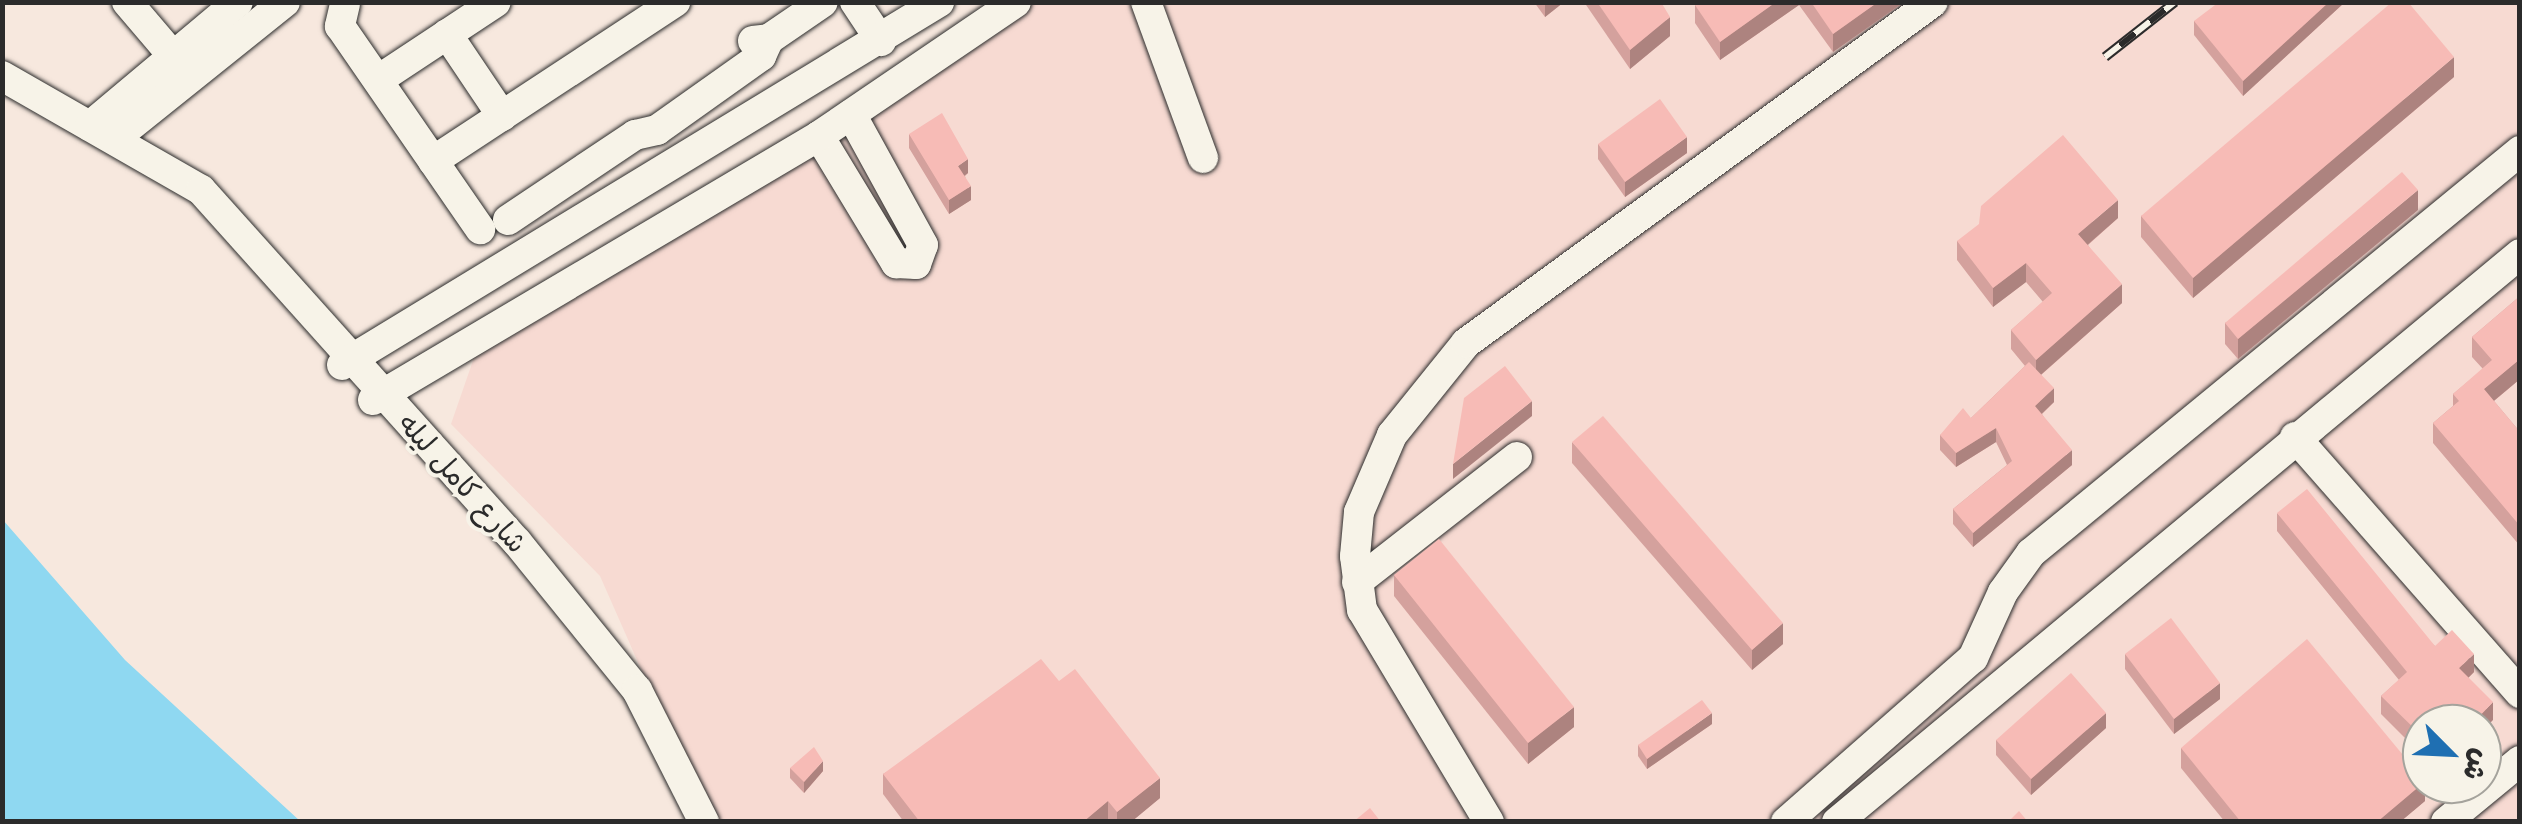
<!DOCTYPE html>
<html>
<head>
<meta charset="utf-8">
<style>
	body { margin:0 }
	#map { position:relative; width:2522px; height:824px; overflow:hidden; background:#f7e8de; font-family:"Shantell Sans","Playpen Sans Arabic",sans-serif }
	div>[style] { position:absolute }
	[style*='--x'] { left:calc(var(--x)*1px); top:calc(var(--y)*1px); width:calc(var(--w)*1px); rotate:calc(var(--a)*1deg) }
	.built>* { inset:0; background:#f7dad2 }
	.water>* { inset:0; background:#8fd8f1 }
	.roads { filter:drop-shadow(0 0 2px #2b2b2b) drop-shadow(0 0 2px #2b2b2b) }
	.minor>* { height:30px; margin:-15px; padding:0 15px; transform-origin:15px; border-radius:15px; background:#f7f3e8 }
	.rail>* { height:10px; margin-top:-5px; transform-origin:0; background:repeating-linear-gradient(90deg,#f7f3e8 0 19px,#2b2b2b 0 38px); box-sizing:border-box; border-block:2px solid #2b2b2b }
	.wall>* { inset:0; background:#d4a19d }
	.shaded-wall>* { inset:0; background:#ad837f }
	.building>* { inset:0; background:#f7bbb6 }
	span { translate:-50% -50%; white-space:nowrap; text-align:center; line-height:1.15; -webkit-text-stroke:8px #f7f3e8; paint-order:stroke }
	.street-label { font-size:28px; color:#2b2b2b }
	.frame { position:absolute; inset:0; border:5px solid #2b2b2b; pointer-events:none }
	.north { position:absolute; left:2402px; top:704px; width:100px; height:100px; box-sizing:border-box; background:#f7f3e8; border:2px solid #a5a39c; border-radius:50%; rotate:114deg; font-size:28px; font-weight:700; line-height:40px; text-align:center; color:#2b2b2b }
	.north::after { content:''; display:block; margin:auto; width:35px; height:45px; background:#1f6fb2; clip-path:polygon(50% 0,100% 100%,50% 72%,0 100%) }
</style>
</head>
<body>
<div id="map">
	<div class="built">
		<i style="clip-path:polygon(evenodd,1005px 3px,2519px 3px,2519px 821px,708px 821px,600px 576px,451px 424px,477px 349px,1005px 3px,2422px 724px,2482px 724px,2482px 784px,2422px 784px,2422px 724px)"></i>
	</div>
	<div class="water">
		<i style="clip-path:polygon(3px 520px,125px 660px,300px 821px,3px 821px)"></i>
	</div>
	<div class="roads">
		<div class="minor">
			<i style="--x:127;--y:2;--w:71;--a:49.6"></i>
			<i style="--x:855;--y:2;--w:47;--a:56.3"></i>
			<i style="--x:1146;--y:2;--w:166;--a:69.9"></i>
			<i style="--x:345;--y:4;--w:23;--a:103"></i>
			<i style="--x:340;--y:26;--w:247;--a:55.4"></i>
			<i style="--x:447;--y:34;--w:99;--a:56.1"></i>
			<i style="--x:753;--y:41;--w:16;--a:-7"></i>
			<i style="--x:769;--y:39;--w:65;--a:-34.4"></i>
			<i style="--x:2;--y:76;--w:229;--a:29.8"></i>
			<i style="--x:201;--y:190;--w:473;--a:48.1"></i>
			<i style="--x:517;--y:542;--w:191;--a:51"></i>
			<i style="--x:637;--y:690;--w:148;--a:63.1"></i>
			<i style="--x:378;--y:80;--w:141;--a:-33.5"></i>
			<i style="--x:90;--y:126;--w:193;--a:-40"></i>
			<i style="--x:819;--y:136;--w:149;--a:58.8"></i>
			<i style="--x:896;--y:263;--w:20;--a:3"></i>
			<i style="--x:916;--y:264;--w:20;--a:-70"></i>
			<i style="--x:923;--y:245;--w:149;--a:-118.8"></i>
			<i style="--x:114;--y:139;--w:219;--a:-38.7"></i>
			<i style="--x:433;--y:161;--w:290;--a:-33.3"></i>
			<i style="--x:508;--y:220;--w:153;--a:-33.8"></i>
			<i style="--x:635;--y:135;--w:23;--a:-13"></i>
			<i style="--x:657;--y:130;--w:128;--a:-35.4"></i>
			<i style="--x:761;--y:56;--w:19;--a:-65"></i>
			<i style="--x:342;--y:365;--w:699;--a:-31.3"></i>
			<i style="--x:373;--y:400;--w:518;--a:-30.62"></i>
			<i style="--x:819;--y:136;--w:238;--a:-34.2"></i>
			<i style="--x:2295;--y:437;--w:341;--a:48.7"></i>
			<i style="--x:1357;--y:582;--w:203;--a:-38"></i>
			<i style="--x:1489;--y:822;--w:247;--a:-120.9"></i>
			<i style="--x:1362;--y:610;--w:54;--a:-97.4"></i>
			<i style="--x:1355;--y:556;--w:44;--a:-84.8"></i>
			<i style="--x:1359;--y:512;--w:84;--a:-66.8"></i>
			<i style="--x:1392;--y:435;--w:118;--a:-51.2"></i>
			<i style="--x:1466;--y:343;--w:578;--a:-36.14"></i>
			<i style="--x:1786;--y:822;--w:249;--a:-41.3"></i>
			<i style="--x:1973;--y:658;--w:72;--a:-65.6"></i>
			<i style="--x:2003;--y:592;--w:48;--a:-54.3"></i>
			<i style="--x:2031;--y:553;--w:633;--a:-39.42"></i>
			<i style="--x:1837;--y:822;--w:888;--a:-39.75"></i>
			<i style="--x:2446;--y:822;--w:96;--a:-39.5"></i>
		</div>
	</div>
	<div class="rail">
		<i style="--x:2105;--y:57;--w:89;--a:-38.2"></i>
	</div>
	<div class="wall">
		<i style="clip-path:polygon(1534px 2px,1564px 2px,1545px 17px)"></i>
		<i style="clip-path:polygon(1584px 2px,1661px 2px,1670px 36px,1630px 69px)"></i>
		<i style="clip-path:polygon(1698px 2px,1904px 2px,1833px 52px,1799px 5px,1720px 60px,1695px 23px,1695px 5px)"></i>
		<i style="clip-path:polygon(2345px 2px,2243px 96px,2194px 35px,2194px 21px)"></i>
		<i style="clip-path:polygon(2454px 77px,2193px 298px,2141px 237px,2141px 216px)"></i>
		<i style="clip-path:polygon(909px 134px,968px 173px,965px 176px,971px 200px,949px 214px,909px 148px)"></i>
		<i style="clip-path:polygon(1598px 144px,1687px 153px,1625px 197px,1598px 159px)"></i>
		<i style="clip-path:polygon(2418px 210px,2238px 359px,2225px 344px,2225px 323px)"></i>
		<i style="clip-path:polygon(2118px 218px,2088px 245px,2122px 303px,2041px 375px,2054px 402px,2042px 414px,2072px 465px,1973px 547px,1953px 524px,1953px 509px,2007px 465px,1996px 442px,1956px 467px,1940px 450px,1940px 435px,1971px 418px,2025px 366px,2011px 349px,2011px 330px,2043px 302px,2026px 282px,1993px 307px,1957px 260px,1957px 241px)"></i>
		<i style="clip-path:polygon(2520px 296px,2520px 379px,2494px 401px,2520px 432px,2520px 546px,2433px 443px,2433px 423px,2453px 406px,2453px 394px,2483px 369px,2472px 357px,2472px 337px)"></i>
		<i style="clip-path:polygon(1572px 442px,1783px 644px,1752px 670px,1572px 463px)"></i>
		<i style="clip-path:polygon(2277px 513px,2435px 646px,2474px 672px,2468px 678px,2493px 720px,2422px 724px,2422px 755px,2381px 714px,2381px 696px,2399px 680px,2277px 531px)"></i>
		<i style="clip-path:polygon(1394px 575px,1574px 727px,1528px 764px,1394px 596px)"></i>
		<i style="clip-path:polygon(2125px 654px,2220px 699px,2174px 734px,2125px 669px)"></i>
		<i style="clip-path:polygon(1059px 681px,1160px 798px,1131px 822px,904px 822px,883px 794px,883px 774px)"></i>
		<i style="clip-path:polygon(1712px 724px,1647px 769px,1638px 756px,1638px 745px)"></i>
		<i style="clip-path:polygon(2106px 728px,2031px 795px,1996px 755px,1996px 740px)"></i>
		<i style="clip-path:polygon(2181px 748px,2425px 784px,2425px 801px,2400px 822px,2225px 822px,2181px 768px)"></i>
		<i style="clip-path:polygon(790px 768px,823px 771px,804px 793px,790px 778px)"></i>
	</div>
	<div class="shaded-wall">
		<i style="clip-path:polygon(1545px 2px,1564px 2px,1545px 17px)"></i>
		<i style="clip-path:polygon(1776px 2px,1799px 2px,1799px 5px,1720px 60px,1720px 42px)"></i>
		<i style="clip-path:polygon(1878px 2px,1904px 2px,1833px 52px,1833px 34px)"></i>
		<i style="clip-path:polygon(2329px 2px,2345px 2px,2243px 96px,2243px 81px)"></i>
		<i style="clip-path:polygon(1670px 17px,1670px 36px,1630px 69px,1630px 50px)"></i>
		<i style="clip-path:polygon(2454px 57px,2454px 77px,2193px 298px,2193px 278px)"></i>
		<i style="clip-path:polygon(1687px 137px,1687px 153px,1625px 197px,1625px 182px)"></i>
		<i style="clip-path:polygon(968px 159px,968px 173px,958px 180px,958px 166px)"></i>
		<i style="clip-path:polygon(971px 186px,971px 200px,949px 214px,949px 200px)"></i>
		<i style="clip-path:polygon(2418px 190px,2418px 210px,2238px 359px,2238px 339px)"></i>
		<i style="clip-path:polygon(2118px 200px,2118px 218px,2078px 253px,2078px 234px)"></i>
		<i style="clip-path:polygon(2026px 263px,2026px 282px,1993px 307px,1993px 288px)"></i>
		<i style="clip-path:polygon(2122px 284px,2122px 303px,2036px 379px,2036px 360px)"></i>
		<i style="clip-path:polygon(2520px 359px,2520px 379px,2484px 409px,2484px 389px)"></i>
		<i style="clip-path:polygon(2054px 388px,2054px 402px,2035px 420px,2035px 406px)"></i>
		<i style="clip-path:polygon(1532px 401px,1532px 416px,1453px 479px,1453px 464px)"></i>
		<i style="clip-path:polygon(1996px 428px,1996px 442px,1956px 467px,1956px 453px)"></i>
		<i style="clip-path:polygon(2072px 450px,2072px 465px,1973px 547px,1973px 533px)"></i>
		<i style="clip-path:polygon(1783px 623px,1783px 644px,1752px 670px,1752px 650px)"></i>
		<i style="clip-path:polygon(2474px 654px,2474px 672px,2459px 687px,2459px 668px)"></i>
		<i style="clip-path:polygon(2220px 683px,2220px 699px,2174px 734px,2174px 719px)"></i>
		<i style="clip-path:polygon(2493px 702px,2493px 720px,2482px 731px,2482px 724px,2472px 724px)"></i>
		<i style="clip-path:polygon(1574px 707px,1574px 727px,1528px 764px,1528px 743px)"></i>
		<i style="clip-path:polygon(1712px 713px,1712px 724px,1647px 769px,1647px 759px)"></i>
		<i style="clip-path:polygon(2106px 713px,2106px 728px,2031px 795px,2031px 779px)"></i>
		<i style="clip-path:polygon(823px 761px,823px 771px,804px 793px,804px 782px)"></i>
		<i style="clip-path:polygon(1160px 778px,1160px 798px,1131px 822px,1117px 822px,1117px 812px)"></i>
		<i style="clip-path:polygon(2422px 784px,2425px 784px,2425px 801px,2400px 822px,2377px 822px)"></i>
		<i style="clip-path:polygon(1108px 801px,1108px 822px,1083px 822px)"></i>
	</div>
	<div class="building">
		<i style="clip-path:polygon(1597px 2px,1661px 2px,1670px 17px,1630px 50px)"></i>
		<i style="clip-path:polygon(1698px 2px,1776px 2px,1720px 42px,1695px 5px)"></i>
		<i style="clip-path:polygon(1811px 2px,1878px 2px,1833px 34px)"></i>
		<i style="clip-path:polygon(2219px 2px,2329px 2px,2243px 81px,2194px 21px)"></i>
		<i style="clip-path:polygon(2392px 2px,2408px 2px,2454px 57px,2193px 278px,2141px 216px)"></i>
		<i style="clip-path:polygon(1660px 99px,1687px 137px,1625px 182px,1598px 144px)"></i>
		<i style="clip-path:polygon(942px 113px,968px 159px,958px 166px,971px 186px,949px 200px,909px 134px)"></i>
		<i style="clip-path:polygon(2063px 135px,2118px 200px,2078px 234px,2122px 284px,2036px 360px,2011px 330px,2052px 293px,2026px 263px,1993px 288px,1957px 241px,1979px 224px,1981px 206px)"></i>
		<i style="clip-path:polygon(2402px 172px,2418px 190px,2238px 339px,2225px 323px)"></i>
		<i style="clip-path:polygon(2520px 296px,2520px 359px,2484px 389px,2520px 432px,2520px 526px,2433px 423px,2459px 401px,2453px 394px,2492px 360px,2472px 337px)"></i>
		<i style="clip-path:polygon(2029px 362px,2054px 388px,2035px 406px,2072px 450px,1973px 533px,1953px 509px,2012px 461px,1996px 428px,1956px 453px,1940px 435px,1963px 408px,1971px 418px)"></i>
		<i style="clip-path:polygon(1505px 366px,1532px 401px,1453px 464px,1464px 398px)"></i>
		<i style="clip-path:polygon(1603px 416px,1783px 623px,1752px 650px,1572px 442px)"></i>
		<i style="clip-path:polygon(2307px 489px,2435px 646px,2452px 630px,2474px 654px,2459px 668px,2493px 702px,2472px 724px,2422px 724px,2422px 736px,2381px 696px,2407px 672px,2277px 513px)"></i>
		<i style="clip-path:polygon(1439px 539px,1574px 707px,1528px 743px,1394px 575px)"></i>
		<i style="clip-path:polygon(2171px 618px,2220px 683px,2174px 719px,2125px 654px)"></i>
		<i style="clip-path:polygon(2307px 639px,2422px 778px,2422px 784px,2377px 822px,2241px 822px,2181px 748px)"></i>
		<i style="clip-path:polygon(1041px 659px,1059px 681px,1075px 669px,1160px 778px,1117px 812px,1108px 801px,1083px 822px,920px 822px,883px 774px)"></i>
		<i style="clip-path:polygon(2071px 673px,2106px 713px,2031px 779px,1996px 740px)"></i>
		<i style="clip-path:polygon(1702px 700px,1712px 713px,1647px 759px,1638px 745px)"></i>
		<i style="clip-path:polygon(814px 747px,823px 761px,804px 782px,790px 768px)"></i>
		<i style="clip-path:polygon(1370px 808px,1381px 822px,1353px 822px)"></i>
		<i style="clip-path:polygon(2019px 811px,2028px 822px,2008px 822px)"></i>
	</div>
	<div class="street-label">
		<span style="left:463px;top:483px;rotate:48deg">شارع كامل ليله</span>
	</div>
	<div class="frame"></div>
	<div class="north">ش</div>
</div>
</body>
</html>
